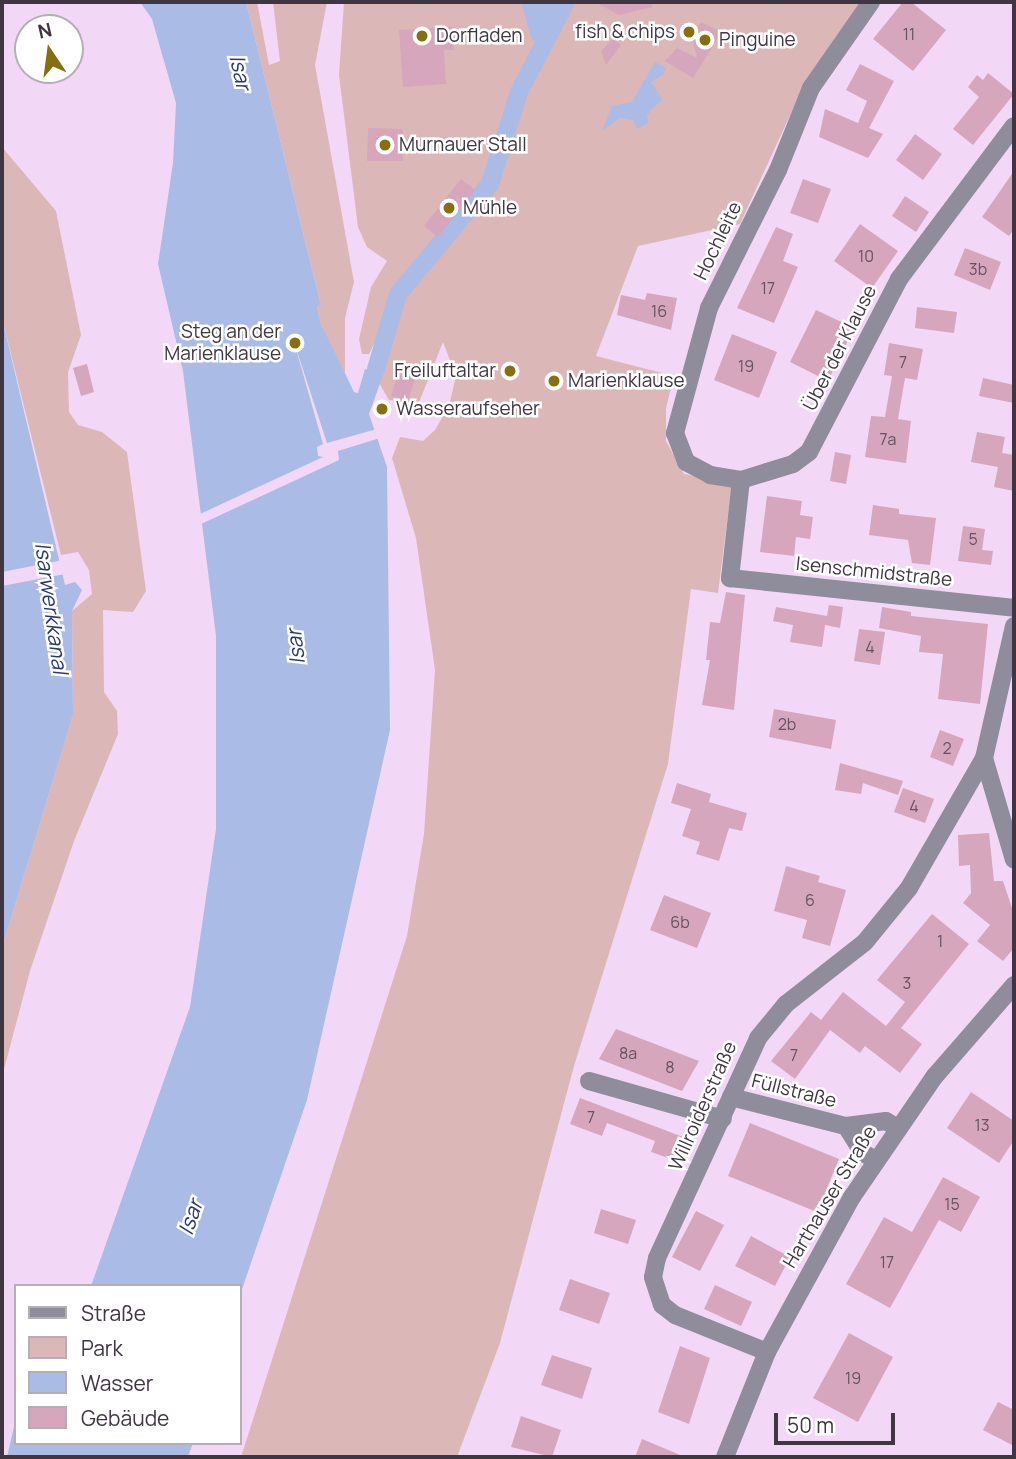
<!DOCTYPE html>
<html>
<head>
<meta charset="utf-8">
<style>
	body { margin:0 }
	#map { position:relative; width:1016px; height:1459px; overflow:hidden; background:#f2d8f6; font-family:Manrope,sans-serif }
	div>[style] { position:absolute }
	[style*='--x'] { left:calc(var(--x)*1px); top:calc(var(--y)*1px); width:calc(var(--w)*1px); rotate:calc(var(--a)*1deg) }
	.green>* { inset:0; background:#dcb7b8 }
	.water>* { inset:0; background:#aabbe5 }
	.pier>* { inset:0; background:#f2d8f6 }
	.canal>* { height:18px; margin:-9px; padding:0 9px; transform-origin:9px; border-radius:9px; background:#aabbe5 }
	.building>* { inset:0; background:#d6a6bd }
	.minor>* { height:18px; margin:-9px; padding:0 9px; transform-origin:9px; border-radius:9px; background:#8f8c9b }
	.dots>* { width:19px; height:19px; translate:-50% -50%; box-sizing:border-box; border:4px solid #fff; border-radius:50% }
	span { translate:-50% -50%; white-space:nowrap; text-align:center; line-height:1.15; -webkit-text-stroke:5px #fff; paint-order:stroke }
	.number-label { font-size:16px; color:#665261 }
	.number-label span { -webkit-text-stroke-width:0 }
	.poi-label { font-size:19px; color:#403642 }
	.right { translate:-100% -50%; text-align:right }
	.left { translate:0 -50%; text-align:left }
	.street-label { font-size:19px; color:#403642 }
	.water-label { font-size:21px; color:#28396e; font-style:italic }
	.frame { position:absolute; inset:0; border:4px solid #403642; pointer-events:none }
	.legend { position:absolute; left:14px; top:1284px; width:228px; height:161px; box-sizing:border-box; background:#fff; border:2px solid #b3afb3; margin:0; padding:9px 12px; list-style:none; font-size:21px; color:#403642 }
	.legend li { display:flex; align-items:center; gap:14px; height:35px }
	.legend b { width:35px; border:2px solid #b3afb3 }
	.north { position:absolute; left:14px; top:14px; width:70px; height:70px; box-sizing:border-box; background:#fff; border:2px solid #b3afb3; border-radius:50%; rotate:347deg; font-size:19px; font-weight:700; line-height:28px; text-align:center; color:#403642 }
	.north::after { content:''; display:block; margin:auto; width:24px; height:32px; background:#857010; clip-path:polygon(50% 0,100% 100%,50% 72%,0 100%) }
	.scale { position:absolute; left:774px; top:1413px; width:121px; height:32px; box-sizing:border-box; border:4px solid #403642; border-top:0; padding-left:9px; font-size:21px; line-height:24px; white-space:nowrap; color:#403642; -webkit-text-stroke:5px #fff; paint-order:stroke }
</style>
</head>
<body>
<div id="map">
	<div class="green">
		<i style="clip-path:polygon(246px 2px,257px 2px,269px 65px,280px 61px,273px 2px,327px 2px,315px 65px,354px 282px,345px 318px,345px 378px,321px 324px,317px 307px,321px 305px)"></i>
		<i style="clip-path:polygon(344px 2px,862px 2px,803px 87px,740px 224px,638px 246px,596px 356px,674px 376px,666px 408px,666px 441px,684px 474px,732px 483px,718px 593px,691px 589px,668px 764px,574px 1066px,500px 1343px,457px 1457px,241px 1457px,407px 936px,424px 834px,435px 670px,416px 538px,392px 458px,400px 437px,423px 441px,435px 430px,449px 406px,456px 376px,443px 342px,418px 405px,389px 400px,372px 371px,376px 340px,369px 354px,362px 354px,359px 339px,371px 287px,387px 261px,367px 247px,358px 227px,339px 75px)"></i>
		<i style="clip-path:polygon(2px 147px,56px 211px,81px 335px,68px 372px,69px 412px,78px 425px,102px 432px,127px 452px,146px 591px,133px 612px,103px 610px,104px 692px,117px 711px,118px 734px,74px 841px,30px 971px,2px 1077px,2px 948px,73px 715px,72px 611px,92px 594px,89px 570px,78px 552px,61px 555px,2px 318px)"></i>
	</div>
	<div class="water">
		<i style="clip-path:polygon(140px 2px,246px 2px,321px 305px,317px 307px,321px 324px,354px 392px,358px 393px,365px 369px,383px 375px,369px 414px,387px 467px,390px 730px,307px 1100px,240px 1295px,240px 1286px,91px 1286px,190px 1007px,216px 829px,216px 636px,183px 371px,158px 264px,173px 163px,176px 103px,152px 19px)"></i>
		<i style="clip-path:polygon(521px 2px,566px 2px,542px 45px,532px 40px)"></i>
		<i style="clip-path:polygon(655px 62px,666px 68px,663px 75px,651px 82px,662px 99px,647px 115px,648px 123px,638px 129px,633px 120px,620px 118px,602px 131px,612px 106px,632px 102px)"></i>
		<i style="clip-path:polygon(2px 318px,65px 585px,75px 582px,82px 590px,72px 611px,73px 715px,2px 948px)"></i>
		<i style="clip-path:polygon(16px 1418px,16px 1443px,193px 1443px,188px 1457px,7px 1457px)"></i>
	</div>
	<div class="pier">
		<i style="clip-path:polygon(294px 342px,327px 443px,377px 429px,380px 438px,338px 451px,339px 460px,199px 525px,198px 515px,323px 457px,318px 456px,317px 447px,323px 444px)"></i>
		<i style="clip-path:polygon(63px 560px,65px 574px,2px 586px,2px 572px)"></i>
	</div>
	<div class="canal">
		<i style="--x:376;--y:369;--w:78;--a:-73.7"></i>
		<i style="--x:398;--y:294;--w:143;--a:-50.1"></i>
		<i style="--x:490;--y:184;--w:96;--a:-72.5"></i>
		<i style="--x:519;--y:92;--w:102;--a:-62.4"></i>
	</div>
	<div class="building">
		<i style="clip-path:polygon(595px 2px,652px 2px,652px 7px,619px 15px)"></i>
		<i style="clip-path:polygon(903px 2px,911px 2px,946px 30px,913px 71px,873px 39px)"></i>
		<i style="clip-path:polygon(701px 22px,722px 32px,693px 78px,665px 61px,677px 48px,697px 58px,692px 36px)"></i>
		<i style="clip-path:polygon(452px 27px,454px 50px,444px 50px,446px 84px,403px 87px,399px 30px)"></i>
		<i style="clip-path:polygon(613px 39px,621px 45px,606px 65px,601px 51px)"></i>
		<i style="clip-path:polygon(860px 64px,894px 81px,869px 128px,883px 134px,868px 158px,819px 137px,825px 109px,858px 123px,867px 101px,846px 90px)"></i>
		<i style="clip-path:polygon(988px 73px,1014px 94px,973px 145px,953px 129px,979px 97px,968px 87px,977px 75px,983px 80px)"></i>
		<i style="clip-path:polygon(368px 128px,403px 129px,403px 161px,367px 161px)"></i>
		<i style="clip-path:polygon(915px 134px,942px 154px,923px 180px,896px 160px)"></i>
		<i style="clip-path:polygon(1014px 171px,1014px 229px,1009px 236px,982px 217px)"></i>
		<i style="clip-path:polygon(461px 179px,475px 190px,438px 237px,424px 226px)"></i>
		<i style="clip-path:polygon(803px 179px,831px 189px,818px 223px,790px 213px)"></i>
		<i style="clip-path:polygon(905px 196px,929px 212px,916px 232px,892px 216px)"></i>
		<i style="clip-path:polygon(860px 224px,898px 251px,872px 288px,834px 261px)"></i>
		<i style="clip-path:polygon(776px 227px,793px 234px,783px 261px,798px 267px,774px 323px,737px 308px)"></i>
		<i style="clip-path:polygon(965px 248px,1001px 262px,990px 290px,954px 275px)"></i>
		<i style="clip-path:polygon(647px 293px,677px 298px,671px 330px,617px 315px,621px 295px,645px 300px)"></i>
		<i style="clip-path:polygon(917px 307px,957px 312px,954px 333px,915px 328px)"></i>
		<i style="clip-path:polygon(816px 310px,854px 328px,828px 381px,790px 362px)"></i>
		<i style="clip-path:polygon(732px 334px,777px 352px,759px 398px,714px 380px)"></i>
		<i style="clip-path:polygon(889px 343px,923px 349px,917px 380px,905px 378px,898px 419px,911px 421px,906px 463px,865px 457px,871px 416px,885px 417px,892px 376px,884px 375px)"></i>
		<i style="clip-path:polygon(87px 364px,94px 392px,81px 396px,73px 368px)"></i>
		<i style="clip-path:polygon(398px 374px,415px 379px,408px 401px,391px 396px)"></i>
		<i style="clip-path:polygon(983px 378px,1014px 385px,1014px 403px,979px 396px)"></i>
		<i style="clip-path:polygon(977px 432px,1005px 437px,1002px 453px,1014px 455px,1014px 491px,994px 487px,998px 467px,971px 462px)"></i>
		<i style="clip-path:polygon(835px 452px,851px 455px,846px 484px,830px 481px)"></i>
		<i style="clip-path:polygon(767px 496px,802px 501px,800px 515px,813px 517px,810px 539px,796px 537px,794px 556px,760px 552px)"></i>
		<i style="clip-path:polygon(873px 505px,899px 509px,899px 514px,936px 518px,930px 565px,912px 563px,908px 540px,869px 535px)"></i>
		<i style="clip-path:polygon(963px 526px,985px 529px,982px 550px,993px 551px,991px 565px,958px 561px)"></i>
		<i style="clip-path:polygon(726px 592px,745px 595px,734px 710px,702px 705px,710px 660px,706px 660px,710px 622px,720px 623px)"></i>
		<i style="clip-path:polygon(829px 605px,843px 607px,840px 628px,825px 625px,822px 647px,790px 642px,793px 625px,773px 621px,776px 607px,827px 616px)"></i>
		<i style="clip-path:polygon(882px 607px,911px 612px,911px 616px,988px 624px,980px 704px,938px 699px,943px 654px,919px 652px,921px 636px,879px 628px)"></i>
		<i style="clip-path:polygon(859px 629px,885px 632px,880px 665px,854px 661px)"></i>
		<i style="clip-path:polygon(774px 709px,836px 720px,831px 749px,769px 737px)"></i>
		<i style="clip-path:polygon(940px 730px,964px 739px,953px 766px,930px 757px)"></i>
		<i style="clip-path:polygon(840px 763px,903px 781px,898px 795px,863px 783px,861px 794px,835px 790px)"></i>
		<i style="clip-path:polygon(677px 783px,711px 794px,709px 802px,747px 813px,742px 831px,729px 828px,719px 861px,696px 854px,700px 842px,682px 836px,691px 809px,671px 803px)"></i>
		<i style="clip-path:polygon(903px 788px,934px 799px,925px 823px,894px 812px)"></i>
		<i style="clip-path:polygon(989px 833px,994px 881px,1003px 881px,1014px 914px,1014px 948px,1003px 961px,977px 941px,990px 925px,963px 903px,971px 893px,970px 865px,959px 866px,958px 835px)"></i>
		<i style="clip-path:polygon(786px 866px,820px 876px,818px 882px,846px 890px,830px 946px,802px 938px,807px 920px,774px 911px)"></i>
		<i style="clip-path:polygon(664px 895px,711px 913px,697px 948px,650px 930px)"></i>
		<i style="clip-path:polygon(932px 914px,969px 944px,901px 1028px,922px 1044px,900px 1073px,865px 1046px,860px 1053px,830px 1030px,795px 1079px,771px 1061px,811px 1012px,821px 1020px,843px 992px,886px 1026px,905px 1002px,877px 980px)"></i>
		<i style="clip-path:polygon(616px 1029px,699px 1061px,682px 1091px,599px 1059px)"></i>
		<i style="clip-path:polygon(971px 1092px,1014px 1121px,1014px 1140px,999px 1163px,947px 1128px)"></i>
		<i style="clip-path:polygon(580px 1098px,691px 1140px,683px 1163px,651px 1152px,655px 1141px,607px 1123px,602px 1136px,570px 1124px)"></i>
		<i style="clip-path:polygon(750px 1123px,839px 1159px,817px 1212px,728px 1176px)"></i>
		<i style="clip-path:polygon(943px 1177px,980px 1197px,961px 1232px,939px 1220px,890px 1308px,846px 1284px,884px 1217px,912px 1232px)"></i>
		<i style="clip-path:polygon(601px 1209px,636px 1220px,628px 1244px,594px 1233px)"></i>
		<i style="clip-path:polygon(696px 1211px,724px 1225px,700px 1271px,672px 1257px)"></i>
		<i style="clip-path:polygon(751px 1236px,790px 1257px,775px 1286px,735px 1266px)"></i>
		<i style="clip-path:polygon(570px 1279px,610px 1293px,599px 1324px,559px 1310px)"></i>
		<i style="clip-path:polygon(715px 1285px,752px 1302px,741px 1326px,704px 1309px)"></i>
		<i style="clip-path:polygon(849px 1333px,893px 1357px,858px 1422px,813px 1398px)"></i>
		<i style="clip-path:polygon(680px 1346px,710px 1358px,689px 1424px,658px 1412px)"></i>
		<i style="clip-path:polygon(552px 1355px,592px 1368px,582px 1399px,541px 1385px)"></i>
		<i style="clip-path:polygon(998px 1402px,1014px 1410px,1014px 1446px,983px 1430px)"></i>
		<i style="clip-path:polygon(521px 1416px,561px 1430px,552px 1457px,511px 1447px)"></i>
		<i style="clip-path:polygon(642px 1439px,685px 1457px,635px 1457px)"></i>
	</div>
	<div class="minor">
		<i style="--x:871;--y:2;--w:105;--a:124.9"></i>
		<i style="--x:811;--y:88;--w:88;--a:111.9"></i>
		<i style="--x:778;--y:170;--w:154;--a:116.6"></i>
		<i style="--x:709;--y:308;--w:130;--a:105.2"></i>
		<i style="--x:675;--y:433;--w:31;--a:69"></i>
		<i style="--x:686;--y:462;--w:27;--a:28"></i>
		<i style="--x:710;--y:475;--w:31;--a:9"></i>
		<i style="--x:741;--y:480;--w:54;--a:-17.1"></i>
		<i style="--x:793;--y:464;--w:20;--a:-37"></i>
		<i style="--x:809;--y:452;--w:195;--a:-62.5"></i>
		<i style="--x:899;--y:279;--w:191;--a:-53.1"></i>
		<i style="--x:741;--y:480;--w:99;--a:96.4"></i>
		<i style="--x:730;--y:578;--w:286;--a:6"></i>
		<i style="--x:1014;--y:626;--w:135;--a:102.8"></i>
		<i style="--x:984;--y:758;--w:106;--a:73.6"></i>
		<i style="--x:589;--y:1081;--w:139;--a:15.8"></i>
		<i style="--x:731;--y:1097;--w:119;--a:14.2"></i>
		<i style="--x:846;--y:1126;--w:40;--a:-7.1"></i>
		<i style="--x:886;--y:1121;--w:12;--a:31"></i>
		<i style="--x:846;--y:1126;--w:31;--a:58"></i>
		<i style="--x:862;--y:1152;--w:15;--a:32"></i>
		<i style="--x:767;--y:1352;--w:99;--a:-158.1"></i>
		<i style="--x:675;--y:1315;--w:16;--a:-142"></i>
		<i style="--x:662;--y:1305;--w:29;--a:-108"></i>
		<i style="--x:653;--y:1277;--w:19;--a:-78"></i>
		<i style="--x:657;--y:1258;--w:242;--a:-65.3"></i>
		<i style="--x:758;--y:1038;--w:44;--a:-50.5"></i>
		<i style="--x:786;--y:1004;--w:100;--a:-38.1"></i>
		<i style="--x:865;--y:942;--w:70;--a:-50.8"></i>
		<i style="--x:909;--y:888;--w:150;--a:-60"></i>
		<i style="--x:725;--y:1457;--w:113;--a:-68.2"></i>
		<i style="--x:767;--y:1352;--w:177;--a:-61.3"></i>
		<i style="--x:852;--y:1197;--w:147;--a:-55.6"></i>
		<i style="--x:935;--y:1076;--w:121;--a:-49"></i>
	</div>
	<div class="dots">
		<i style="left:689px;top:32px;background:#857010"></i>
		<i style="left:422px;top:36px;background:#857010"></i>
		<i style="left:705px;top:40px;background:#857010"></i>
		<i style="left:385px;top:145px;background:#857010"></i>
		<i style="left:449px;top:208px;background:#857010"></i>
		<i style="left:295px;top:343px;background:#857010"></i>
		<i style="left:510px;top:371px;background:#857010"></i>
		<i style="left:554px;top:381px;background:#857010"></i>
		<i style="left:382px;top:409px;background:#857010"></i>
	</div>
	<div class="number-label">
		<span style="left:909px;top:34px">11</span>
		<span style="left:866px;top:256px">10</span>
		<span style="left:978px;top:269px">3b</span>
		<span style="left:768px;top:288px">17</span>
		<span style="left:659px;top:311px">16</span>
		<span style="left:903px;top:362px">7</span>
		<span style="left:746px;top:366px">19</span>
		<span style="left:888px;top:439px">7a</span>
		<span style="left:973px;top:539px">5</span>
		<span style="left:870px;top:647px">4</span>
		<span style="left:787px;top:724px">2b</span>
		<span style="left:947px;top:748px">2</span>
		<span style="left:914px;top:806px">4</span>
		<span style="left:810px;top:900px">6</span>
		<span style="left:680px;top:922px">6b</span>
		<span style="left:940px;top:941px">1</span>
		<span style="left:907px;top:983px">3</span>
		<span style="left:628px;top:1053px">8a</span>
		<span style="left:794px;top:1055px">7</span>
		<span style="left:670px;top:1067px">8</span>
		<span style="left:591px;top:1117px">7</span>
		<span style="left:982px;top:1125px">13</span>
		<span style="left:952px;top:1204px">15</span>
		<span style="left:887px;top:1262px">17</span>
		<span style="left:853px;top:1378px">19</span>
	</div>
	<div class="poi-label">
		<span class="right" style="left:675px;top:32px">fish &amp; chips</span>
		<span class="left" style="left:436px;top:36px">Dorfladen</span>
		<span class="left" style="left:719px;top:40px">Pinguine</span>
		<span class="left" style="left:399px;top:145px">Murnauer Stall</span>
		<span class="left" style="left:463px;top:208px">Mühle</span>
		<span class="right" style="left:281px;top:343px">Steg an der<br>Marienklause</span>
		<span class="right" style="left:496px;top:371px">Freiluftaltar</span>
		<span class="left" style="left:568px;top:381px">Marienklause</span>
		<span class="left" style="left:396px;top:409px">Wasseraufseher</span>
	</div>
	<div class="street-label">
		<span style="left:718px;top:241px;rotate:-64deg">Hochleite</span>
		<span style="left:840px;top:348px;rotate:-63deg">Über der Klause</span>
		<span style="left:874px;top:572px;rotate:6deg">Isenschmidstraße</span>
		<span style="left:794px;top:1091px;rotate:14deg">Füllstraße</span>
		<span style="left:703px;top:1106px;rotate:-66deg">Willroiderstraße</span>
		<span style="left:830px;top:1197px;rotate:-59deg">Harthauser Straße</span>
	</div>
	<div class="water-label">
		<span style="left:241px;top:72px;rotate:77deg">Isar</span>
		<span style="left:52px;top:608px;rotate:82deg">Isarwerkkanal</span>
		<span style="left:295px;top:647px;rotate:-97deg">Isar</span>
		<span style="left:190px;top:1217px;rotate:-72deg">Isar</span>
	</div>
	<div class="frame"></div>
	<ul class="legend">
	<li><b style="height:9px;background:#8f8c9b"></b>Straße</li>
	<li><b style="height:19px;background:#dcb7b8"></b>Park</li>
	<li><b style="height:19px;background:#aabbe5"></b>Wasser</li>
	<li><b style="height:19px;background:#d6a6bd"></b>Gebäude</li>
	</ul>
	<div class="north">N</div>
	<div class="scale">50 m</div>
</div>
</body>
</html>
